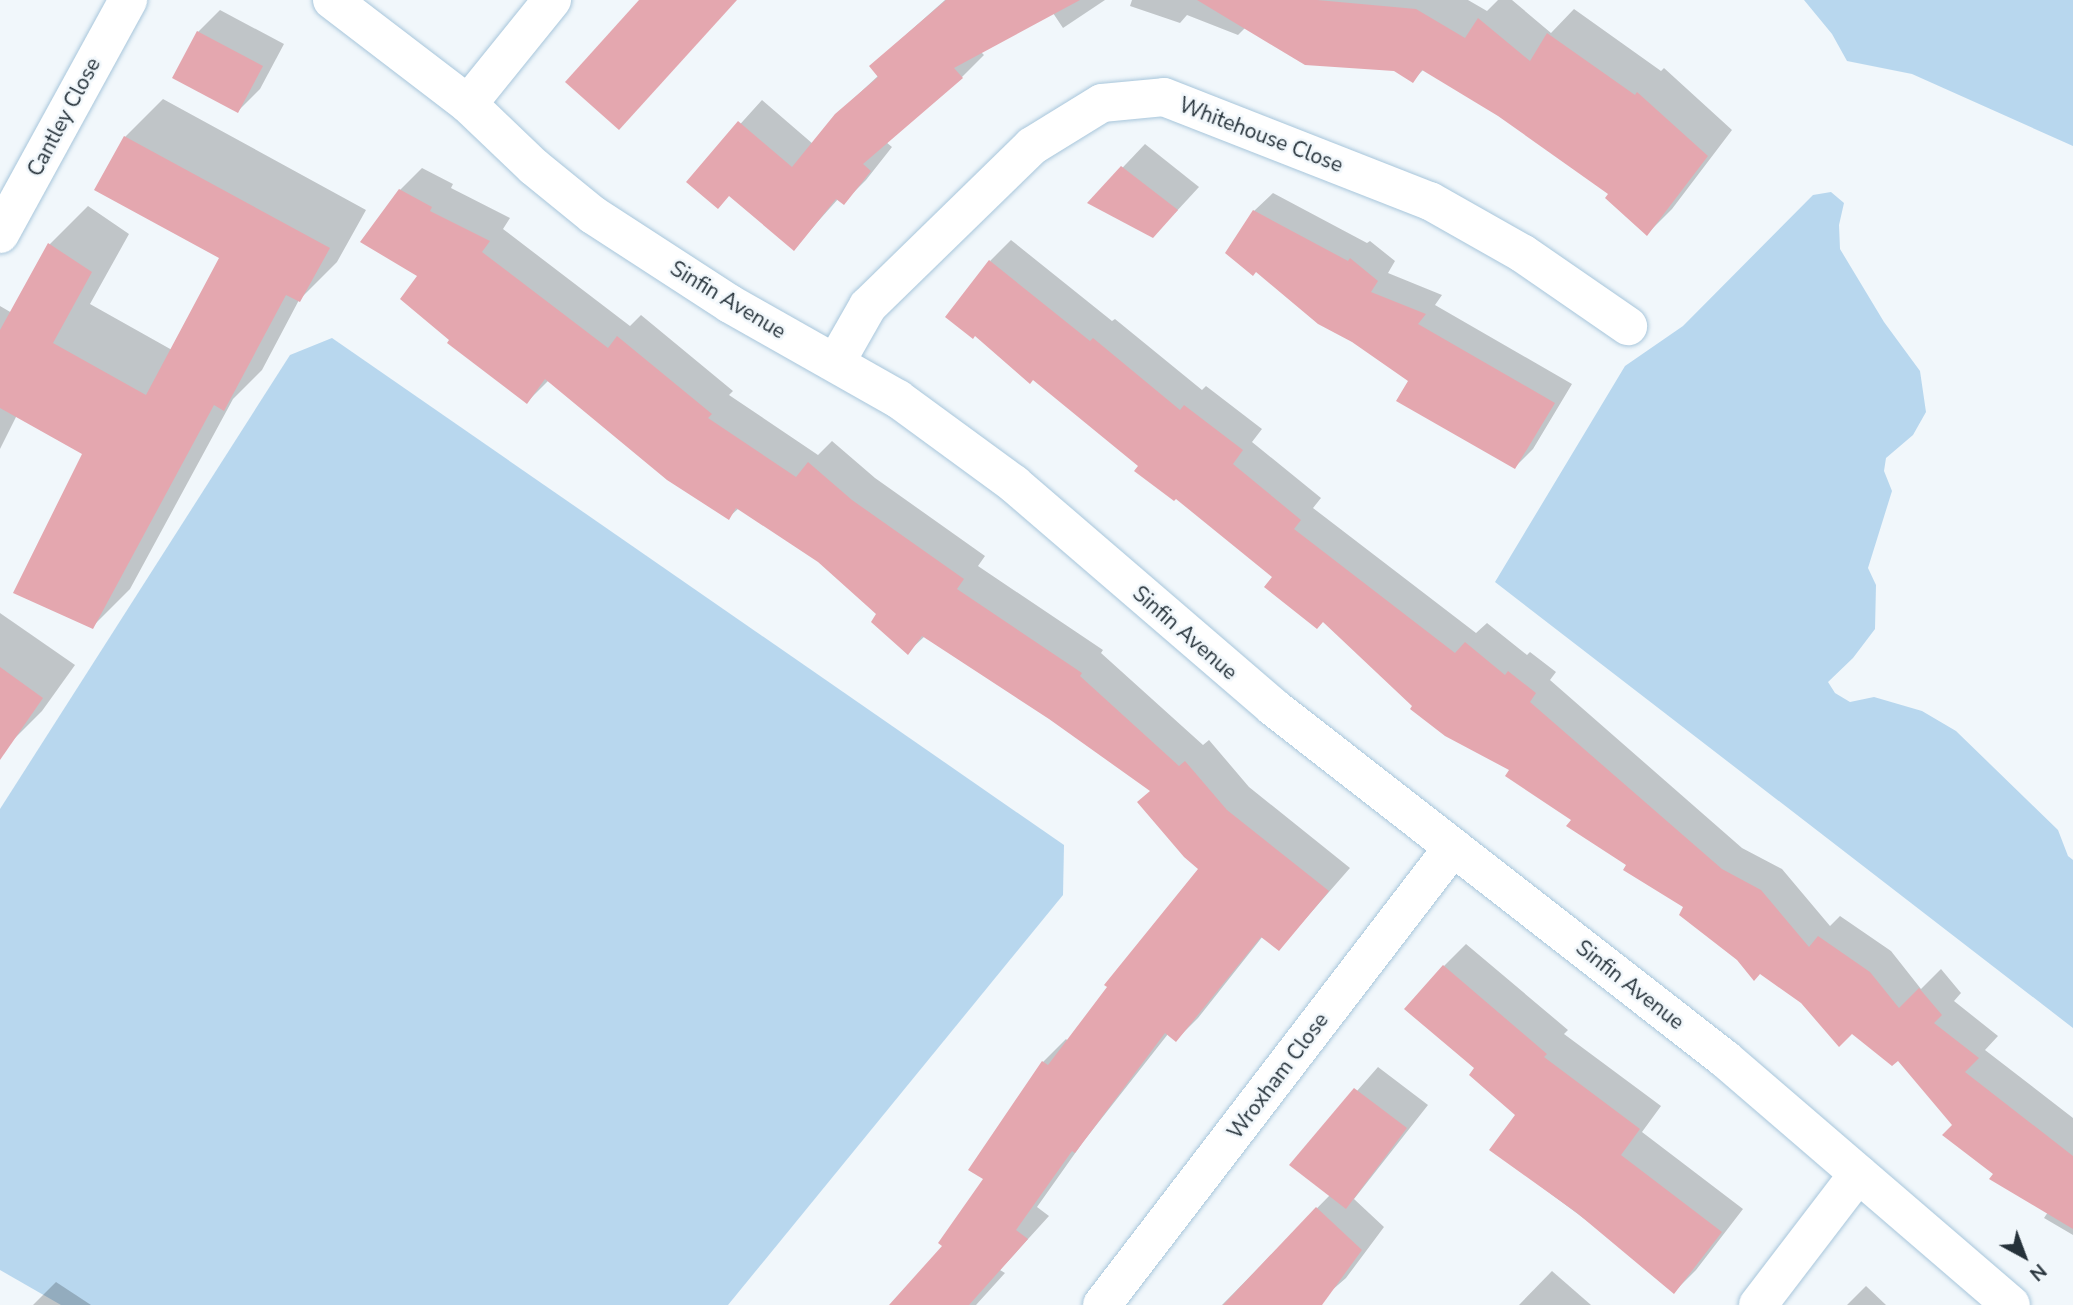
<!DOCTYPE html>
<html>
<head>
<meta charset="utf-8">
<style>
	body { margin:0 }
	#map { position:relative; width:2073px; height:1305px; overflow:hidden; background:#f1f7fb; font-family:"Nunito Sans",sans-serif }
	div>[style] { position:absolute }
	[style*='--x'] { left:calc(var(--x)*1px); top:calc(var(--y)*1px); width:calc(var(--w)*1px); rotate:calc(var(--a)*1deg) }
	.green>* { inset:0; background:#b8d7ee }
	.shadow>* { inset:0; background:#0003 }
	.building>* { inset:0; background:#e4a7af }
	.roads { filter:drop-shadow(0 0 2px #a8c6db) drop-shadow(0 0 2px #a8c6db) }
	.street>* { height:38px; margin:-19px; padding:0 19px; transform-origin:19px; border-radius:19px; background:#fff }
	.secondary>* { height:38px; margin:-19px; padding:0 19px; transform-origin:19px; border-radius:19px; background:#fff }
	span { translate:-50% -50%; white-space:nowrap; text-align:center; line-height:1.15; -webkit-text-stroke:5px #f1f7fb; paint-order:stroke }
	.street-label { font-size:21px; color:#26323a }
	.north { position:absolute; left:1989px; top:1221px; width:70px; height:70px; -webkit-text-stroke:5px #f1f7fb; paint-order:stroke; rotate:139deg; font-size:19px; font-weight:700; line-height:28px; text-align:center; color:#26323a }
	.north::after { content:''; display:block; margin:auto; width:24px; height:32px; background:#26323a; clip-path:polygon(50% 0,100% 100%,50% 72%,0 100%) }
</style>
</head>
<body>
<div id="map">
	<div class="green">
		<i style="clip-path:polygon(1804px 0,2073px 0,2073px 146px,1912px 74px,1847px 61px,1832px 34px)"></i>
		<i style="clip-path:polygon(1831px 192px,1844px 203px,1839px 225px,1840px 249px,1884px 322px,1920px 371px,1926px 412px,1913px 435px,1886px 458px,1884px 471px,1892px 491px,1868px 568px,1876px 585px,1875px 629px,1853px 658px,1828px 682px,1835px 693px,1850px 702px,1874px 697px,1922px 711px,1956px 731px,2058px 830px,2068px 856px,2073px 860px,2073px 1028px,1495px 582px,1625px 366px,1683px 326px,1813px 195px)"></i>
		<i style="clip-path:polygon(332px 338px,1064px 845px,1063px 895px,728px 1305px,61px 1305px,0 1270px,0 809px,290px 355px)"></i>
	</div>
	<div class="shadow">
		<i style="clip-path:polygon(945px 0,1105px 0,1063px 28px,1053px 13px,981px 52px,984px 55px,962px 77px,886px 142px,892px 147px,866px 180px,844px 202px,839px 198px,794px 248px,730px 195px,688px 182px,762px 100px,813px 144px,836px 115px,879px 75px,871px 66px)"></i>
		<i style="clip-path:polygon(1132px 0,1468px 0,1487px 11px,1498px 0,1512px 0,1551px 33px,1574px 9px,1661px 71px,1664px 68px,1732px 130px,1672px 209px,1647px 234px,1610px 194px,1499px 115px,1424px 69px,1413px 80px,1395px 70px,1246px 27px,1238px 35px,1187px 15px,1180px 23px,1130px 6px)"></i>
		<i style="clip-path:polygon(220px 10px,284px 44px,260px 89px,238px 111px,198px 32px)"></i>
		<i style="clip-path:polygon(163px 99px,366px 210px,337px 262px,299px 300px,262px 370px,233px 399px,130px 589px,92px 627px,85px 453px,17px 415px,0 449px,0 306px,12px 313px,50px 244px,88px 206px,129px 234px,90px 304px,172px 350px,222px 258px,125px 137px)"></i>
		<i style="clip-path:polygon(1145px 144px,1199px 187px,1175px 213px,1090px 202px)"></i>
		<i style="clip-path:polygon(422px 168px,453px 184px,451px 188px,510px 218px,503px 229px,630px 326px,641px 315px,733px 391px,729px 395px,818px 455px,832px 441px,875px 478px,985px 556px,978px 566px,1103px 650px,1101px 653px,1203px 745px,1209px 740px,1249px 787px,1350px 868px,1279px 949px,1263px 936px,1198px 1018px,1176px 1040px,1168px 1034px,1083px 1142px,1037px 1207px,1049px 1216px,1000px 1270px,1005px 1273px,976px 1305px,898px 1305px,945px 1246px,985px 1178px,971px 1169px,1043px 1062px,1066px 1039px,1068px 1041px,1200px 868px,1152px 790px,1050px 718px,925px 636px,908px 652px,879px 613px,819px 561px,739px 508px,728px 518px,549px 380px,527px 402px,451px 340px,420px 276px,400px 190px)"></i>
		<i style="clip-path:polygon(1273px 193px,1367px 243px,1370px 241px,1395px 261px,1388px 273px,1442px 295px,1435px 305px,1572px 384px,1533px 449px,1515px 467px,1410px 380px,1254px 211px)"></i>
		<i style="clip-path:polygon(1011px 240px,1112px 321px,1115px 319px,1202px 390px,1206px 386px,1262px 429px,1252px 442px,1321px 498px,1313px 508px,1476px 633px,1487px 623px,1527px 655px,1530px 652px,1556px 672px,1550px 680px,1742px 848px,1782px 869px,1830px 926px,1840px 916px,1891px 951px,1921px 989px,1941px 969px,1961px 993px,1954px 1001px,1998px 1036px,1985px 1050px,2073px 1118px,2073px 1235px,2044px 1218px,2048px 1212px,1995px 1174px,1898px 1059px,1802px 1002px,1512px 769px,1415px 705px,1274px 577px,1140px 466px,990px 261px)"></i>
		<i style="clip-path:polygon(0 613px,75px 665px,42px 711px,10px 743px,0 736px)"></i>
		<i style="clip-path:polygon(1466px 944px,1568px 1030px,1564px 1034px,1661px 1106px,1642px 1132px,1743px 1209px,1696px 1270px,1674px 1292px,1638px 1259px,1491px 1149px,1517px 1115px,1477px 1068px,1444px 966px)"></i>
		<i style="clip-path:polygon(1378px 1067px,1428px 1105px,1354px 1199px,1384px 1227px,1346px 1278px,1315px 1305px,1222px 1305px,1330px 1195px,1292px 1165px)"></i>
		<i style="clip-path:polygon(1552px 1271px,1591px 1305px,1519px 1305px)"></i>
		<i style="clip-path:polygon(56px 1282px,91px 1305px,33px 1305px)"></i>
		<i style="clip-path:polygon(1866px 1286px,1886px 1305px,1847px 1305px)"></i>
	</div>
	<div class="building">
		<i style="clip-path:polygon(639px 0,737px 0,619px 130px,565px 82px)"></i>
		<i style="clip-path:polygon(946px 0,1080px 0,954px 68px,963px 78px,863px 164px,871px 171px,844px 205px,836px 199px,794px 251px,729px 196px,718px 209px,686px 182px,738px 121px,792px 167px,835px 114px,878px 77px,869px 66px)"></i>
		<i style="clip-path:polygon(1197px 0,1317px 0,1416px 9px,1465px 38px,1478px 18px,1530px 61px,1547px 33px,1635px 95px,1637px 92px,1708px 156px,1647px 236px,1605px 198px,1608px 194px,1498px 116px,1422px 70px,1413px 83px,1394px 71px,1305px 65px)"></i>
		<i style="clip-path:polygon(197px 31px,263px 66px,238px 113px,172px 78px)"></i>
		<i style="clip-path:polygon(124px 136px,330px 248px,300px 302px,286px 295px,224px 411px,214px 405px,93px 629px,13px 593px,82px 454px,0 408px,0 330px,48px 243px,92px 272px,53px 343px,146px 395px,219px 258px,94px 190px)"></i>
		<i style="clip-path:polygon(1121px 166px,1178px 210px,1153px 238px,1087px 203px)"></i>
		<i style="clip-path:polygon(399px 189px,432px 207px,430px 211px,490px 241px,482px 252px,608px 348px,617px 336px,712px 414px,708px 418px,796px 477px,808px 462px,852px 500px,964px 579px,957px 589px,1082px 673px,1080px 676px,1179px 766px,1185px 761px,1227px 810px,1329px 891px,1279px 951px,1261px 937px,1176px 1042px,1165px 1033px,1075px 1153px,1072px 1151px,1016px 1230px,1028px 1239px,969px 1305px,889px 1305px,942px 1246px,938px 1243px,983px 1179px,968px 1170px,1042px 1061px,1048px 1065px,1107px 987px,1104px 985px,1198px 869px,1184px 857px,1137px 802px,1150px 791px,1049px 719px,922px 636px,908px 655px,871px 622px,876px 614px,818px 562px,736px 508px,729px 520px,667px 480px,545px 379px,527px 404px,447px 343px,449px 340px,400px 299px,417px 276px,360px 242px)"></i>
		<i style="clip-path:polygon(1253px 210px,1348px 261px,1350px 258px,1378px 281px,1371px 292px,1426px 314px,1418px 324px,1555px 403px,1515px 469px,1396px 401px,1408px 381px,1352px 342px,1318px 324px,1256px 272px,1253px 276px,1225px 253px)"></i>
		<i style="clip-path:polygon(989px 260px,1090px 341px,1093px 338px,1180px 410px,1184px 405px,1243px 450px,1233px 464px,1301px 520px,1294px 529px,1455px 653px,1465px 642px,1505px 675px,1508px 671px,1536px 693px,1530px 702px,1722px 869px,1761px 890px,1809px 947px,1818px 936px,1870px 972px,1899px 1008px,1919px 988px,1942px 1015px,1934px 1023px,1979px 1058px,1965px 1072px,2073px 1156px,2073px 1229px,1989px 1179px,1993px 1174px,1942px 1135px,1952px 1125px,1898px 1061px,1892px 1066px,1852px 1034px,1839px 1047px,1801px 1003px,1760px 974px,1754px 981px,1737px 960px,1679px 915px,1683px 907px,1623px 870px,1626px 865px,1566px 826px,1571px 820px,1505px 776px,1509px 770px,1445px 736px,1410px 709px,1412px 706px,1323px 622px,1317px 629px,1264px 587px,1272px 577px,1176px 499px,1174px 501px,1134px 471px,1138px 466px,1033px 380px,1030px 384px,975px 336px,973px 339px,945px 317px)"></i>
		<i style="clip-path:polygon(0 667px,43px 698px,0 760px)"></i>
		<i style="clip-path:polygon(1443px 965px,1547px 1054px,1544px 1057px,1640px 1129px,1621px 1155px,1722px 1232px,1674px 1294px,1577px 1213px,1489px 1150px,1515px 1115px,1469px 1075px,1474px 1068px,1404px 1009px)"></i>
		<i style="clip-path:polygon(1354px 1088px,1407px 1128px,1346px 1209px,1289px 1165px)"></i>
		<i style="clip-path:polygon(1316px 1207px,1362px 1250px,1322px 1305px,1223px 1305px)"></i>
	</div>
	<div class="roads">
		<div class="street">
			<i style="--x:468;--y:104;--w:134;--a:-51.1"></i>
			<i style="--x:0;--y:234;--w:267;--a:-61.3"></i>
			<i style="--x:836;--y:362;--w:64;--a:-60.3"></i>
			<i style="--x:868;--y:306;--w:229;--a:-44.3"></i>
			<i style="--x:1032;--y:146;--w:82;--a:-31.6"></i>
			<i style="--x:1102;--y:103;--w:62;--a:-5.5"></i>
			<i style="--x:1164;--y:97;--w:286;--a:21.4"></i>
			<i style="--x:1430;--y:201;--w:106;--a:29.5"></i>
			<i style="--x:1522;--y:253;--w:129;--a:34.6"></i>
			<i style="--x:1102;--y:1305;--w:577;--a:-52.53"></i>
			<i style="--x:1758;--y:1305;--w:165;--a:-52.6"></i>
		</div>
		<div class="secondary">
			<i style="--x:332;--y:0;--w:171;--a:37.4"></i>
			<i style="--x:468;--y:104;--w:91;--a:43.7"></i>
			<i style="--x:534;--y:167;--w:76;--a:39.1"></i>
			<i style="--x:593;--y:215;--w:163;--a:33"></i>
			<i style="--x:730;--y:304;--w:193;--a:29.5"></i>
			<i style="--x:898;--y:399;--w:144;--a:36.2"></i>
			<i style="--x:1014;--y:484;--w:342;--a:40.7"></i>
			<i style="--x:1273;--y:707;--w:573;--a:37.91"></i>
			<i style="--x:1725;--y:1059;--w:377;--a:40.7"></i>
		</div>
	</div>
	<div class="street-label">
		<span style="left:64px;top:117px;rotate:-62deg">Cantley Close</span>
		<span style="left:1261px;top:135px;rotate:21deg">Whitehouse Close</span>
		<span style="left:728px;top:300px;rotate:31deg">Sinfin Avenue</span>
		<span style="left:1185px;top:633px;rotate:41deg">Sinfin Avenue</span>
		<span style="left:1630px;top:985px;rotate:38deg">Sinfin Avenue</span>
		<span style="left:1278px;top:1076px;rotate:-53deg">Wroxham Close</span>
	</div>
	<div class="north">N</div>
</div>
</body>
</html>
